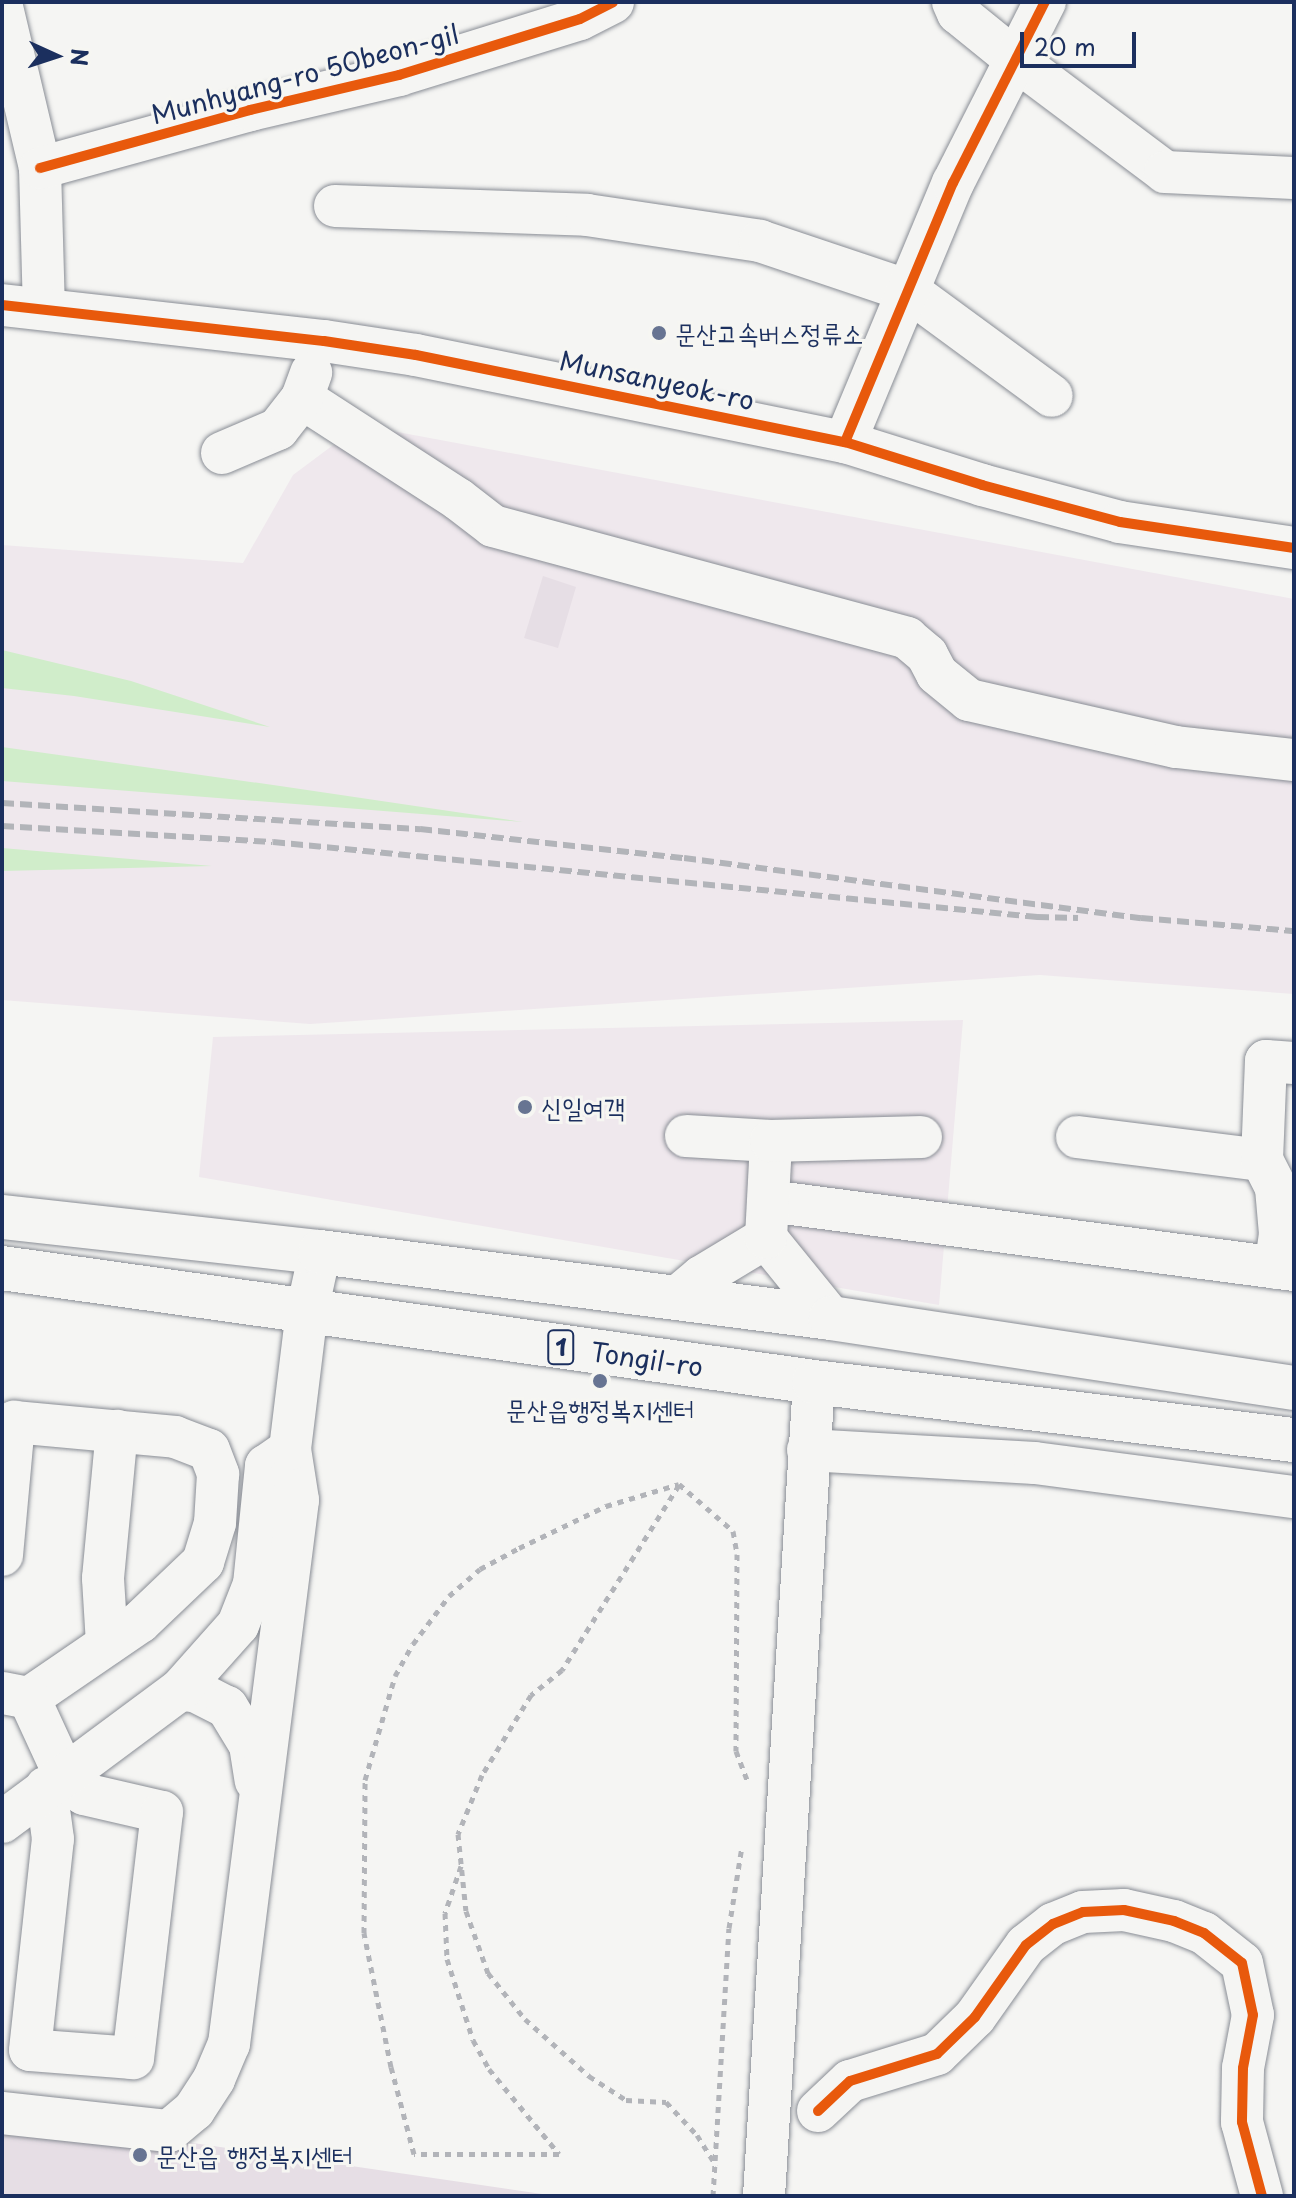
<!DOCTYPE html>
<html>
<head>
<meta charset="utf-8">
<style>
	body { margin:0 }
	#map { position:relative; width:1296px; height:2198px; overflow:hidden; background:#f5f5f3; font-family:"Playpen Sans","Poor Story",sans-serif }
	div>[style] { position:absolute }
	[style*='--x'] { left:calc(var(--x)*1px); top:calc(var(--y)*1px); width:calc(var(--w)*1px); rotate:calc(var(--a)*1deg) }
	.built>* { inset:0; background:#efe8ed }
	.green>* { inset:0; background:#d0edca }
	.building>* { inset:0; background:#e6dee5 }
	.path>* { height:5px; margin-top:-2.5px; transform-origin:0; background:repeating-linear-gradient(90deg,#b2b4b9 0 6px,transparent 0 12px) }
	.roads { filter:drop-shadow(0 0 2px #898d95) drop-shadow(0 0 2px #898d95) }
	.minor>* { height:42px; margin:-21px; padding:0 21px; transform-origin:21px; border-radius:21px; background:#f5f5f3 }
	.major>* { height:44px; margin:-22px; padding:0 22px; transform-origin:22px; border-radius:22px; background:#f5f5f3 }
	.rail>* { height:6px; margin-top:-3px; transform-origin:0; background:repeating-linear-gradient(90deg,#b2b4b9 0 12px,transparent 0 18px) }
	.cycleway>* { height:10px; margin:-5px; padding:0 5px; transform-origin:5px; border-radius:5px; background:#e8590c }
	.dots>* { width:22px; height:22px; translate:-50% -50%; box-sizing:border-box; border:4px solid #f6f6f2; border-radius:50% }
	span { translate:-50% -50%; white-space:nowrap; text-align:center; line-height:1.15; -webkit-text-stroke:6px #f6f6f2; paint-order:stroke }
	.shield-label span { padding:2px 6px; background:#f6f6f2; border:2px solid; border-radius:6px; -webkit-text-stroke-width:0 }
	.shield-label { font-size:24px; color:#1b2f5e; font-weight:700 }
	.street-label { font-size:26px; color:#1b2f5e }
	.poi-label { font-size:26px; color:#1b2f5e }
	.left { translate:0 -50%; text-align:left }
	.frame { position:absolute; inset:0; border:4px solid #1b2f5e; pointer-events:none }
	.north { position:absolute; left:16px; top:16px; width:80px; height:80px; -webkit-text-stroke:6px #f6f6f2; paint-order:stroke; rotate:93deg; font-size:22px; font-weight:700; line-height:32px; text-align:center; color:#1b2f5e }
	.north::after { content:''; display:block; margin:auto; width:28px; height:36px; background:#1b2f5e; clip-path:polygon(50% 0,100% 100%,50% 72%,0 100%) }
	.scale { position:absolute; left:1020px; top:32px; width:116px; height:36px; box-sizing:border-box; border:4px solid #1b2f5e; border-top:0; padding-left:10px; font-size:24px; line-height:28px; white-space:nowrap; color:#1b2f5e; -webkit-text-stroke:6px #f6f6f2; paint-order:stroke }
</style>
</head>
<body>
<div id="map">
	<div class="built">
		<i style="clip-path:polygon(360px 425px,1294px 599px,1294px 994px,1040px 975px,310px 1024px,2px 1000px,2px 545px,243px 563px,293px 475px)"></i>
		<i style="clip-path:polygon(963px 1020px,939px 1305px,199px 1177px,213px 1037px)"></i>
	</div>
	<div class="green">
		<i style="clip-path:polygon(2px 650px,131px 681px,270px 727px,74px 696px,2px 688px)"></i>
		<i style="clip-path:polygon(2px 747px,280px 786px,523px 822px,2px 781px)"></i>
		<i style="clip-path:polygon(2px 848px,212px 866px,2px 871px)"></i>
	</div>
	<div class="building">
		<i style="clip-path:polygon(543px 576px,576px 587px,558px 648px,524px 638px)"></i>
		<i style="clip-path:polygon(2px 2115px,542px 2194px,541px 2196px,2px 2196px)"></i>
	</div>
	<div class="path">
		<i style="--x:679;--y:1484;--w:72;--a:41"></i>
		<i style="--x:733;--y:1531;--w:23;--a:80"></i>
		<i style="--x:737;--y:1554;--w:197;--a:90.3"></i>
		<i style="--x:736;--y:1751;--w:31;--a:69"></i>
		<i style="--x:679;--y:1485;--w:219;--a:122.3"></i>
		<i style="--x:562;--y:1670;--w:40;--a:141"></i>
		<i style="--x:531;--y:1695;--w:94;--a:121.5"></i>
		<i style="--x:482;--y:1775;--w:64;--a:112.1"></i>
		<i style="--x:458;--y:1834;--w:77;--a:84.1"></i>
		<i style="--x:466;--y:1911;--w:66;--a:70.5"></i>
		<i style="--x:488;--y:1973;--w:59;--a:51.2"></i>
		<i style="--x:525;--y:2019;--w:86;--a:41.7"></i>
		<i style="--x:589;--y:2076;--w:44;--a:33"></i>
		<i style="--x:626;--y:2100;--w:40;--a:2.9"></i>
		<i style="--x:666;--y:2102;--w:45;--a:46.8"></i>
		<i style="--x:697;--y:2135;--w:36;--a:58"></i>
		<i style="--x:461;--y:1866;--w:50;--a:108.8"></i>
		<i style="--x:445;--y:1913;--w:46;--a:87.5"></i>
		<i style="--x:447;--y:1959;--w:85;--a:72.2"></i>
		<i style="--x:473;--y:2040;--w:33;--a:61"></i>
		<i style="--x:489;--y:2069;--w:110;--a:50.5"></i>
		<i style="--x:559;--y:2154;--w:145;--a:180"></i>
		<i style="--x:414;--y:2154;--w:90;--a:-104.8"></i>
		<i style="--x:391;--y:2067;--w:137;--a:-101.4"></i>
		<i style="--x:364;--y:1933;--w:153;--a:-89.6"></i>
		<i style="--x:365;--y:1780;--w:108;--a:-73.9"></i>
		<i style="--x:395;--y:1676;--w:37;--a:-61"></i>
		<i style="--x:413;--y:1644;--w:60;--a:-53.1"></i>
		<i style="--x:449;--y:1596;--w:41;--a:-41.1"></i>
		<i style="--x:480;--y:1569;--w:44;--a:-28.3"></i>
		<i style="--x:519;--y:1548;--w:97;--a:-25.8"></i>
		<i style="--x:606;--y:1506;--w:76;--a:-16.8"></i>
		<i style="--x:713;--y:2196;--w:268;--a:-86.6"></i>
		<i style="--x:729;--y:1928;--w:83;--a:-81"></i>
	</div>
	<div class="roads">
		<div class="minor">
			<i style="--x:953;--y:2;--w:12;--a:66"></i>
			<i style="--x:958;--y:13;--w:75;--a:39"></i>
			<i style="--x:1016;--y:60;--w:186;--a:36.9"></i>
			<i style="--x:1165;--y:172;--w:129;--a:2.7"></i>
			<i style="--x:2;--y:7;--w:165;--a:76.7"></i>
			<i style="--x:40;--y:168;--w:139;--a:88.4"></i>
			<i style="--x:40;--y:168;--w:218;--a:-15.4"></i>
			<i style="--x:250;--y:110;--w:153;--a:-13.2"></i>
			<i style="--x:399;--y:75;--w:189;--a:-17.2"></i>
			<i style="--x:580;--y:19;--w:37;--a:-27"></i>
			<i style="--x:335;--y:206;--w:252;--a:2"></i>
			<i style="--x:587;--y:215;--w:175;--a:8.5"></i>
			<i style="--x:760;--y:241;--w:157;--a:18.6"></i>
			<i style="--x:909;--y:291;--w:177;--a:36.3"></i>
			<i style="--x:2;--y:305;--w:324;--a:6.4"></i>
			<i style="--x:324;--y:341;--w:93;--a:8.7"></i>
			<i style="--x:416;--y:355;--w:438;--a:11.5"></i>
			<i style="--x:845;--y:442;--w:144;--a:17.4"></i>
			<i style="--x:982;--y:485;--w:143;--a:15"></i>
			<i style="--x:1120;--y:522;--w:176;--a:8.5"></i>
			<i style="--x:302;--y:398;--w:186;--a:32.9"></i>
			<i style="--x:458;--y:499;--w:44;--a:37.6"></i>
			<i style="--x:493;--y:526;--w:429;--a:15.1"></i>
			<i style="--x:907;--y:638;--w:26;--a:40"></i>
			<i style="--x:927;--y:655;--w:21;--a:62"></i>
			<i style="--x:937;--y:674;--w:41;--a:39.1"></i>
			<i style="--x:969;--y:700;--w:212;--a:12.8"></i>
			<i style="--x:1176;--y:747;--w:119;--a:6.3"></i>
			<i style="--x:845;--y:442;--w:281;--a:-67.4"></i>
			<i style="--x:953;--y:183;--w:203;--a:-63.1"></i>
			<i style="--x:222;--y:453;--w:61;--a:-23.2"></i>
			<i style="--x:278;--y:429;--w:39;--a:-52"></i>
			<i style="--x:302;--y:398;--w:27;--a:-70"></i>
			<i style="--x:686;--y:1136;--w:85;--a:3.4"></i>
			<i style="--x:1077;--y:1137;--w:186;--a:7.1"></i>
			<i style="--x:1262;--y:1160;--w:99;--a:-87.7"></i>
			<i style="--x:1266;--y:1061;--w:28;--a:4"></i>
			<i style="--x:1262;--y:1160;--w:31;--a:63"></i>
			<i style="--x:1276;--y:1188;--w:46;--a:85"></i>
			<i style="--x:1280;--y:1234;--w:34;--a:98"></i>
			<i style="--x:769;--y:1201;--w:530;--a:7.49"></i>
			<i style="--x:676;--y:1298;--w:33;--a:-40"></i>
			<i style="--x:701;--y:1277;--w:76;--a:-31"></i>
			<i style="--x:831;--y:1318;--w:103;--a:-129.1"></i>
			<i style="--x:766;--y:1238;--w:97;--a:-87"></i>
			<i style="--x:771;--y:1141;--w:150;--a:-1.5"></i>
			<i style="--x:808;--y:1450;--w:227;--a:3.3"></i>
			<i style="--x:1035;--y:1463;--w:261;--a:7.5"></i>
			<i style="--x:2;--y:1555;--w:134;--a:-84.8"></i>
			<i style="--x:14;--y:1422;--w:162;--a:5.3"></i>
			<i style="--x:175;--y:1437;--w:36;--a:21"></i>
			<i style="--x:209;--y:1450;--w:26;--a:69"></i>
			<i style="--x:218;--y:1474;--w:49;--a:93.5"></i>
			<i style="--x:215;--y:1523;--w:41;--a:107.1"></i>
			<i style="--x:203;--y:1562;--w:87;--a:136.4"></i>
			<i style="--x:140;--y:1622;--w:135;--a:145.6"></i>
			<i style="--x:29;--y:1698;--w:26;--a:-169"></i>
			<i style="--x:107;--y:1644;--w:66;--a:-93.5"></i>
			<i style="--x:103;--y:1578;--w:148;--a:-84.6"></i>
			<i style="--x:180;--y:1690;--w:15;--a:4"></i>
			<i style="--x:195;--y:1691;--w:36;--a:27"></i>
			<i style="--x:227;--y:1707;--w:44;--a:58.8"></i>
			<i style="--x:250;--y:1745;--w:36;--a:81"></i>
			<i style="--x:29;--y:1698;--w:84;--a:65.3"></i>
			<i style="--x:64;--y:1774;--w:28;--a:45"></i>
			<i style="--x:84;--y:1794;--w:80;--a:13"></i>
			<i style="--x:162;--y:1812;--w:248;--a:96.7"></i>
			<i style="--x:133;--y:2058;--w:103;--a:-175.6"></i>
			<i style="--x:30;--y:2050;--w:212;--a:-83.8"></i>
			<i style="--x:53;--y:1839;--w:52;--a:-97.7"></i>
			<i style="--x:2;--y:1822;--w:222;--a:-36.6"></i>
			<i style="--x:180;--y:1690;--w:87;--a:-48.3"></i>
			<i style="--x:238;--y:1625;--w:44;--a:-68.7"></i>
			<i style="--x:254;--y:1584;--w:119;--a:-84.2"></i>
			<i style="--x:266;--y:1466;--w:29;--a:-35"></i>
			<i style="--x:818;--y:2111;--w:44;--a:-43.2"></i>
			<i style="--x:850;--y:2081;--w:91;--a:-17.2"></i>
			<i style="--x:937;--y:2054;--w:53;--a:-44.2"></i>
			<i style="--x:975;--y:2017;--w:88;--a:-54.7"></i>
			<i style="--x:1026;--y:1945;--w:34;--a:-38"></i>
			<i style="--x:1053;--y:1924;--w:32;--a:-22"></i>
			<i style="--x:1083;--y:1912;--w:41;--a:-2.8"></i>
			<i style="--x:1124;--y:1910;--w:51;--a:12.4"></i>
			<i style="--x:1174;--y:1921;--w:32;--a:22"></i>
			<i style="--x:1204;--y:1933;--w:48;--a:38.3"></i>
			<i style="--x:1242;--y:1963;--w:53;--a:78.1"></i>
			<i style="--x:1253;--y:2015;--w:54;--a:100.7"></i>
			<i style="--x:1243;--y:2068;--w:54;--a:91.1"></i>
			<i style="--x:1242;--y:2122;--w:77;--a:74.9"></i>
			<i style="--x:2;--y:2113;--w:168;--a:6.2"></i>
			<i style="--x:169;--y:2131;--w:33;--a:-40"></i>
			<i style="--x:194;--y:2110;--w:37;--a:-57"></i>
			<i style="--x:214;--y:2079;--w:38;--a:-67"></i>
			<i style="--x:229;--y:2044;--w:548;--a:-82.77"></i>
			<i style="--x:298;--y:1500;--w:52;--a:-98.9"></i>
			<i style="--x:290;--y:1449;--w:139;--a:-83"></i>
			<i style="--x:307;--y:1311;--w:60;--a:-77.6"></i>
			<i style="--x:764;--y:2196;--w:816;--a:-86.49"></i>
		</div>
		<div class="major">
			<i style="--x:2;--y:1217;--w:320;--a:6.3"></i>
			<i style="--x:320;--y:1252;--w:515;--a:7.36"></i>
			<i style="--x:831;--y:1318;--w:468;--a:8.6"></i>
			<i style="--x:2;--y:1268;--w:820;--a:7.99"></i>
			<i style="--x:814;--y:1382;--w:483;--a:6.9"></i>
		</div>
	</div>
	<div class="rail">
		<i style="--x:2;--y:803;--w:419;--a:3.6"></i>
		<i style="--x:420;--y:829;--w:266;--a:6.3"></i>
		<i style="--x:684;--y:858;--w:461;--a:7.5"></i>
		<i style="--x:1141;--y:918;--w:154;--a:4.9"></i>
		<i style="--x:2;--y:826;--w:271;--a:3.4"></i>
		<i style="--x:273;--y:842;--w:768;--a:5.61"></i>
		<i style="--x:1037;--y:917;--w:41;--a:1.4"></i>
	</div>
	<div class="cycleway">
		<i style="--x:40;--y:168;--w:218;--a:-15.4"></i>
		<i style="--x:250;--y:110;--w:153;--a:-13.2"></i>
		<i style="--x:399;--y:75;--w:189;--a:-17.2"></i>
		<i style="--x:580;--y:19;--w:37;--a:-27"></i>
		<i style="--x:2;--y:305;--w:324;--a:6.4"></i>
		<i style="--x:324;--y:341;--w:93;--a:8.7"></i>
		<i style="--x:416;--y:355;--w:438;--a:11.5"></i>
		<i style="--x:845;--y:442;--w:144;--a:17.4"></i>
		<i style="--x:982;--y:485;--w:143;--a:15"></i>
		<i style="--x:1120;--y:522;--w:176;--a:8.5"></i>
		<i style="--x:845;--y:442;--w:281;--a:-67.4"></i>
		<i style="--x:953;--y:183;--w:203;--a:-63.1"></i>
		<i style="--x:818;--y:2111;--w:44;--a:-43.2"></i>
		<i style="--x:850;--y:2081;--w:91;--a:-17.2"></i>
		<i style="--x:937;--y:2054;--w:53;--a:-44.2"></i>
		<i style="--x:975;--y:2017;--w:88;--a:-54.7"></i>
		<i style="--x:1026;--y:1945;--w:34;--a:-38"></i>
		<i style="--x:1053;--y:1924;--w:32;--a:-22"></i>
		<i style="--x:1083;--y:1912;--w:41;--a:-2.8"></i>
		<i style="--x:1124;--y:1910;--w:51;--a:12.4"></i>
		<i style="--x:1174;--y:1921;--w:32;--a:22"></i>
		<i style="--x:1204;--y:1933;--w:48;--a:38.3"></i>
		<i style="--x:1242;--y:1963;--w:53;--a:78.1"></i>
		<i style="--x:1253;--y:2015;--w:54;--a:100.7"></i>
		<i style="--x:1243;--y:2068;--w:54;--a:91.1"></i>
		<i style="--x:1242;--y:2122;--w:77;--a:74.9"></i>
	</div>
	<div class="dots">
		<i style="left:659px;top:333px;background:#677492"></i>
		<i style="left:525px;top:1107px;background:#677492"></i>
		<i style="left:600px;top:1381px;background:#677492"></i>
		<i style="left:140px;top:2155px;background:#677492"></i>
	</div>
	<div class="shield-label">
		<span style="left:561px;top:1347px">1</span>
	</div>
	<div class="street-label">
		<span style="left:305px;top:74px;rotate:-15deg">Munhyang-ro 50beon-gil</span>
		<span style="left:657px;top:380px;rotate:12deg">Munsanyeok-ro</span>
		<span style="left:647px;top:1359px;rotate:8deg">Tongil-ro</span>
	</div>
	<div class="poi-label">
		<span class="left" style="left:675px;top:333px">문산고속버스정류소</span>
		<span class="left" style="left:541px;top:1107px">신일여객</span>
		<span style="left:600px;top:1409px">문산읍행정복지센터</span>
		<span class="left" style="left:156px;top:2155px">문산읍 행정복지센터</span>
	</div>
	<div class="frame"></div>
	<div class="north">N</div>
	<div class="scale">20 m</div>
</div>
</body>
</html>
